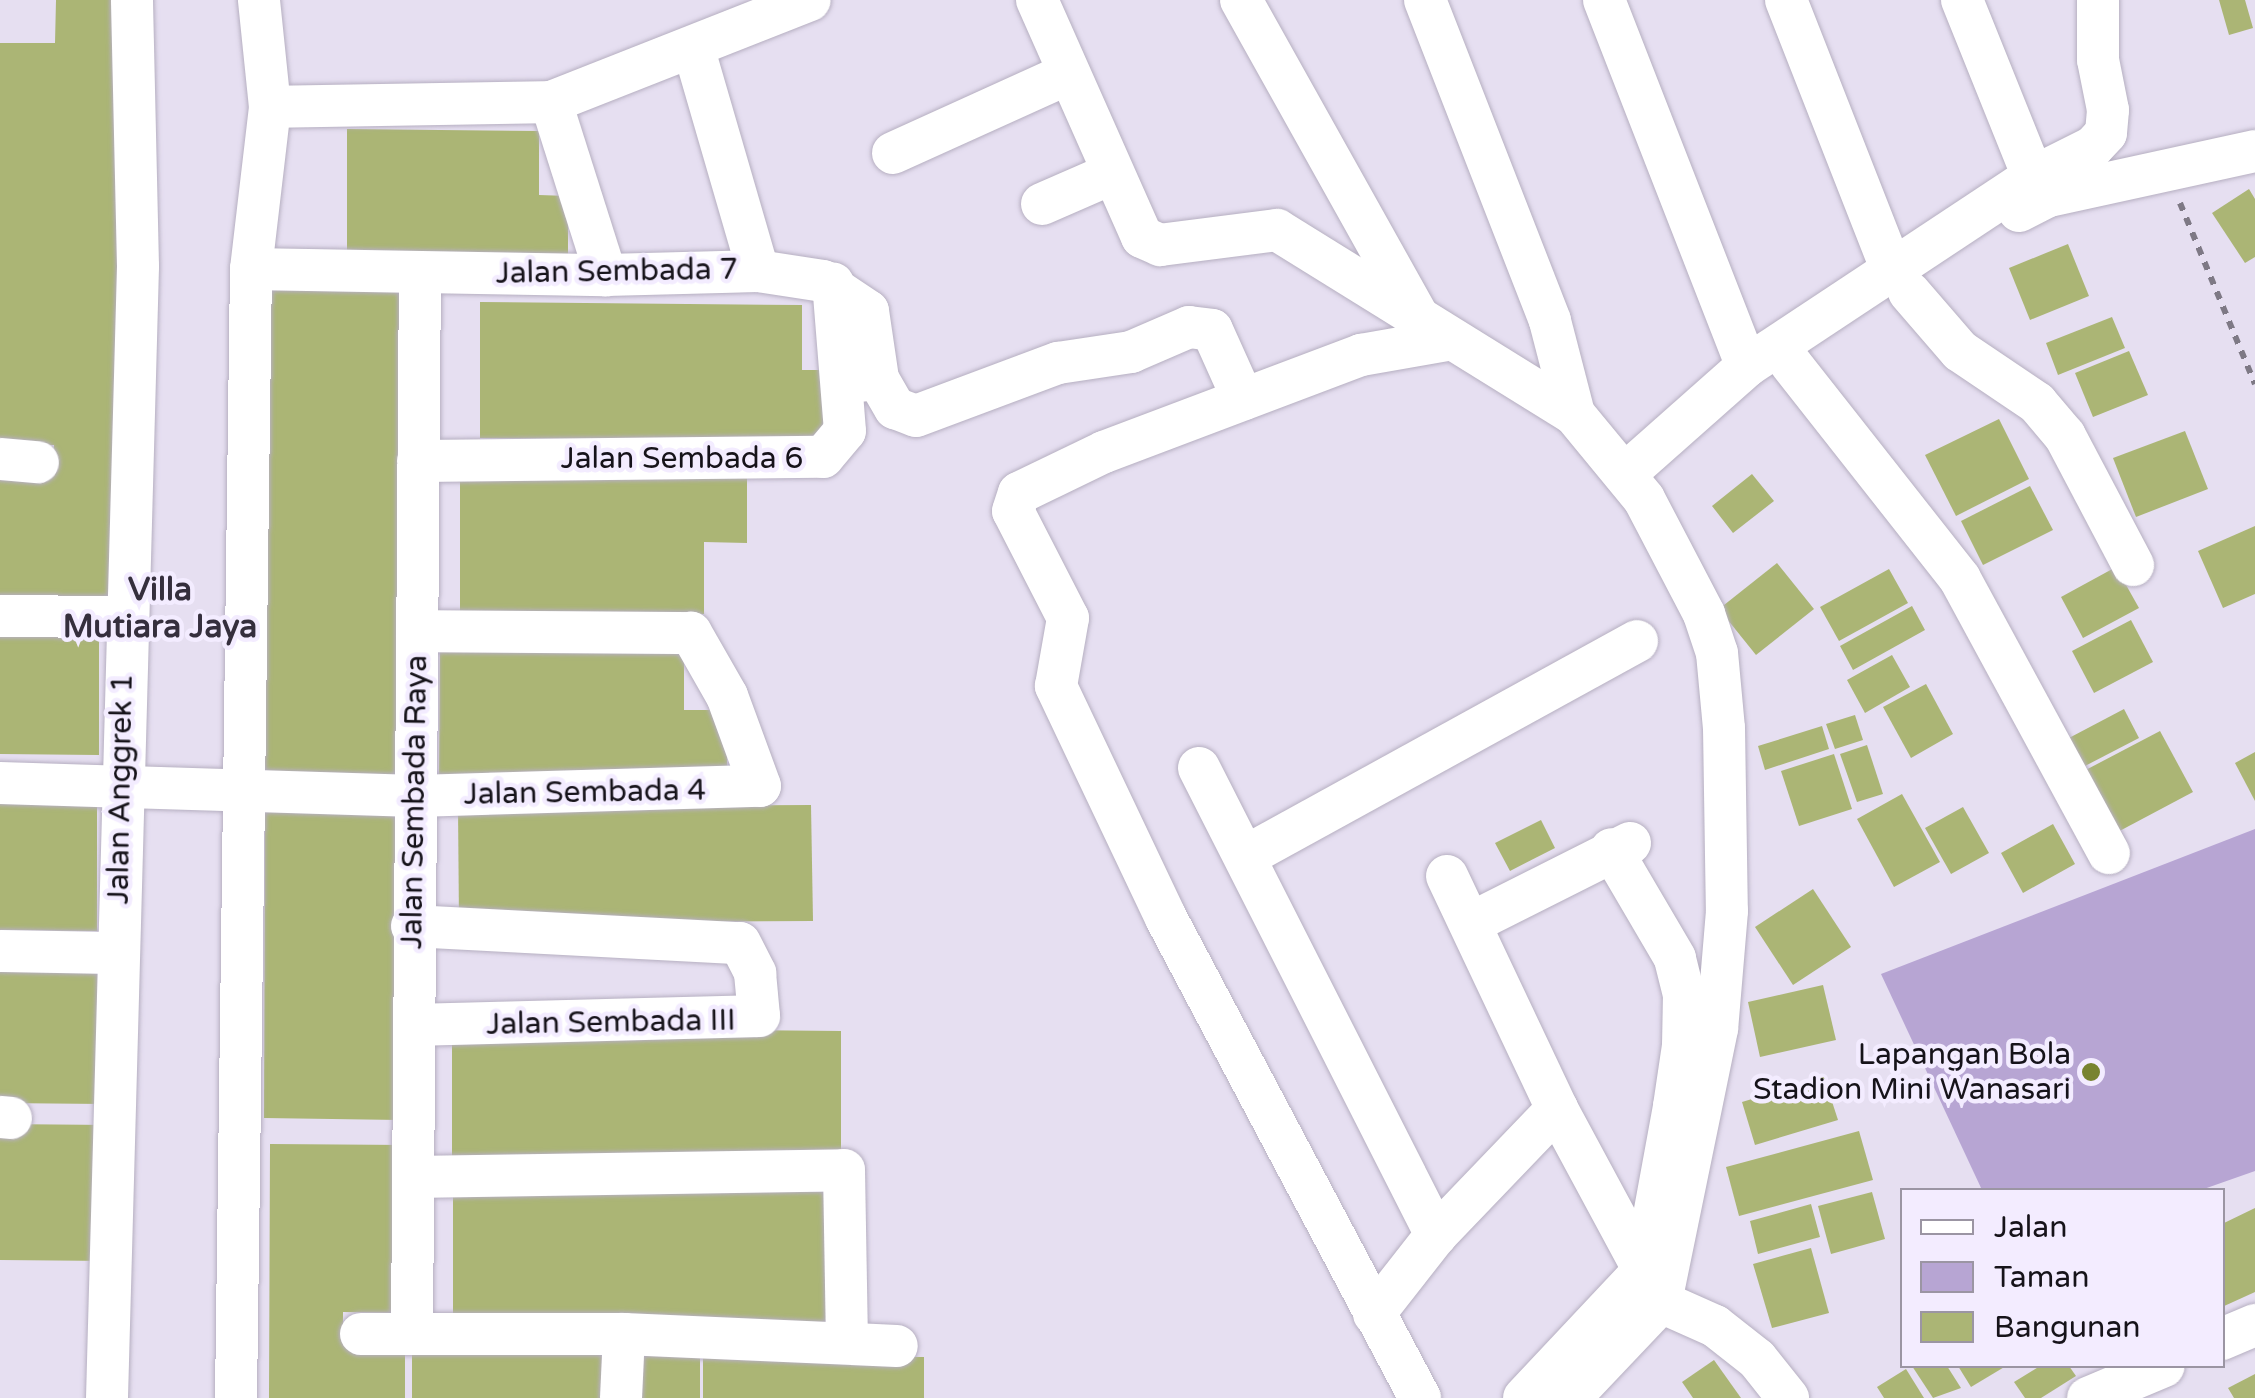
<!DOCTYPE html>
<html>
<head>
<meta charset="utf-8">
<style>
	body { margin:0 }
	#map { position:relative; width:2255px; height:1398px; overflow:hidden; background:#e6dff1; font-family:"Varela Round",sans-serif }
	div>[style] { position:absolute }
	[style*='--x'] { left:calc(var(--x)*1px); top:calc(var(--y)*1px); width:calc(var(--w)*1px); rotate:calc(var(--a)*1deg) }
	.green>* { inset:0; background:#b7a5d3 }
	.building>* { inset:0; background:#abb575 }
	.path>* { height:6px; margin-top:-3px; transform-origin:0; background:repeating-linear-gradient(90deg,#7e7985 0 8px,transparent 0 16px) }
	.roads { filter:drop-shadow(0 0 2px #b6afc1) drop-shadow(0 0 2px #b6afc1) }
	.street>* { height:42px; margin:-21px; padding:0 21px; transform-origin:21px; border-radius:21px; background:#fff }
	.dots>* { width:28px; height:28px; translate:-50% -50%; box-sizing:border-box; border:5px solid #f3ecff; border-radius:50% }
	span { translate:-50% -50%; white-space:nowrap; text-align:center; line-height:1.15; -webkit-text-stroke:9px #f3ecff; paint-order:stroke }
	.street-label { font-size:30px; color:#16131a }
	.poi-label { font-size:30px; color:#16131a }
	.right { translate:-100% -50%; text-align:right }
	.neighbourhood-label { font-size:32px; color:#352f3d; font-weight:700 }
	.legend { position:absolute; left:1900px; top:1188px; width:325px; height:180px; box-sizing:border-box; background:#f3ecff; border:2px solid #9b95a3; margin:0; padding:12px 18px; list-style:none; font-size:30px; color:#16131a }
	.legend li { display:flex; align-items:center; gap:20px; height:50px }
	.legend b { width:50px; border:2px solid #9b95a3 }
</style>
</head>
<body>
<div id="map">
	<div class="green">
		<i style="clip-path:polygon(2255px 829px,2255px 1171px,2201px 1190px,1982px 1190px,1881px 974px)"></i>
	</div>
	<div class="building">
		<i style="clip-path:polygon(56px 0,118px 0,116px 608px,0 607px,0 472px,54px 472px,54px 445px,0 445px,0 43px,55px 43px)"></i>
		<i style="clip-path:polygon(2219px 0,2245px 0,2253px 28px,2229px 35px)"></i>
		<i style="clip-path:polygon(347px 129px,539px 131px,539px 195px,568px 196px,568px 267px,347px 265px)"></i>
		<i style="clip-path:polygon(2249px 189px,2255px 199px,2255px 257px,2245px 263px,2212px 213px)"></i>
		<i style="clip-path:polygon(2068px 244px,2089px 296px,2030px 320px,2009px 268px)"></i>
		<i style="clip-path:polygon(267px 287px,402px 289px,401px 782px,265px 781px)"></i>
		<i style="clip-path:polygon(480px 302px,802px 305px,802px 370px,834px 370px,833px 441px,480px 438px)"></i>
		<i style="clip-path:polygon(2112px 317px,2125px 348px,2058px 375px,2046px 343px)"></i>
		<i style="clip-path:polygon(2129px 351px,2148px 395px,2093px 417px,2075px 373px)"></i>
		<i style="clip-path:polygon(1999px 419px,2029px 479px,1956px 516px,1925px 455px)"></i>
		<i style="clip-path:polygon(2185px 431px,2208px 489px,2136px 517px,2113px 458px)"></i>
		<i style="clip-path:polygon(1752px 474px,1774px 501px,1733px 533px,1712px 506px)"></i>
		<i style="clip-path:polygon(460px 475px,747px 478px,747px 543px,704px 542px,704px 614px,460px 611px)"></i>
		<i style="clip-path:polygon(2030px 486px,2053px 530px,1983px 565px,1961px 521px)"></i>
		<i style="clip-path:polygon(2255px 526px,2255px 594px,2223px 608px,2198px 551px)"></i>
		<i style="clip-path:polygon(1777px 563px,1814px 609px,1756px 655px,1719px 609px)"></i>
		<i style="clip-path:polygon(2116px 567px,2139px 608px,2083px 638px,2061px 597px)"></i>
		<i style="clip-path:polygon(1889px 569px,1908px 603px,1839px 641px,1820px 607px)"></i>
		<i style="clip-path:polygon(1912px 606px,1925px 630px,1853px 670px,1840px 646px)"></i>
		<i style="clip-path:polygon(2131px 620px,2153px 662px,2094px 693px,2072px 651px)"></i>
		<i style="clip-path:polygon(0 635px,99px 637px,99px 755px,0 754px)"></i>
		<i style="clip-path:polygon(440px 643px,684px 645px,684px 710px,727px 710px,727px 781px,439px 779px)"></i>
		<i style="clip-path:polygon(1892px 655px,1910px 687px,1865px 713px,1847px 680px)"></i>
		<i style="clip-path:polygon(1926px 684px,1953px 734px,1911px 758px,1883px 707px)"></i>
		<i style="clip-path:polygon(2124px 709px,2139px 738px,2085px 766px,2069px 738px)"></i>
		<i style="clip-path:polygon(1855px 715px,1863px 740px,1835px 749px,1826px 724px)"></i>
		<i style="clip-path:polygon(1822px 726px,1829px 749px,1765px 770px,1758px 746px)"></i>
		<i style="clip-path:polygon(2160px 731px,2193px 792px,2112px 835px,2080px 773px)"></i>
		<i style="clip-path:polygon(1867px 745px,1883px 794px,1857px 802px,1840px 754px)"></i>
		<i style="clip-path:polygon(2255px 752px,2255px 801px,2235px 763px)"></i>
		<i style="clip-path:polygon(1834px 754px,1852px 809px,1799px 826px,1781px 771px)"></i>
		<i style="clip-path:polygon(0 794px,97px 795px,97px 931px,0 930px)"></i>
		<i style="clip-path:polygon(1902px 794px,1940px 862px,1894px 887px,1857px 819px)"></i>
		<i style="clip-path:polygon(811px 805px,813px 921px,459px 923px,458px 807px)"></i>
		<i style="clip-path:polygon(1963px 807px,1989px 853px,1951px 874px,1925px 828px)"></i>
		<i style="clip-path:polygon(265px 809px,401px 811px,400px 1120px,264px 1118px)"></i>
		<i style="clip-path:polygon(1541px 820px,1555px 848px,1510px 871px,1495px 843px)"></i>
		<i style="clip-path:polygon(2053px 824px,2075px 864px,2023px 893px,2001px 853px)"></i>
		<i style="clip-path:polygon(1813px 889px,1851px 947px,1793px 985px,1755px 927px)"></i>
		<i style="clip-path:polygon(0 968px,105px 968px,104px 1104px,0 1103px)"></i>
		<i style="clip-path:polygon(1823px 985px,1836px 1040px,1760px 1057px,1748px 1002px)"></i>
		<i style="clip-path:polygon(452px 1027px,841px 1031px,841px 1167px,452px 1163px)"></i>
		<i style="clip-path:polygon(1824px 1077px,1838px 1120px,1755px 1145px,1742px 1102px)"></i>
		<i style="clip-path:polygon(0 1124px,110px 1125px,110px 1261px,0 1260px)"></i>
		<i style="clip-path:polygon(1859px 1131px,1873px 1180px,1739px 1216px,1726px 1167px)"></i>
		<i style="clip-path:polygon(270px 1144px,406px 1145px,405px 1313px,343px 1312px,343px 1341px,405px 1342px,405px 1398px,269px 1398px)"></i>
		<i style="clip-path:polygon(453px 1188px,842px 1192px,842px 1327px,453px 1324px)"></i>
		<i style="clip-path:polygon(1872px 1192px,1885px 1239px,1831px 1254px,1818px 1206px)"></i>
		<i style="clip-path:polygon(1811px 1204px,1820px 1237px,1758px 1254px,1750px 1221px)"></i>
		<i style="clip-path:polygon(2255px 1208px,2255px 1292px,2222px 1307px,2222px 1224px)"></i>
		<i style="clip-path:polygon(1811px 1248px,1829px 1313px,1772px 1328px,1753px 1264px)"></i>
		<i style="clip-path:polygon(412px 1352px,605px 1353px,605px 1398px,412px 1398px)"></i>
		<i style="clip-path:polygon(633px 1354px,700px 1355px,700px 1398px,633px 1398px)"></i>
		<i style="clip-path:polygon(703px 1355px,924px 1357px,924px 1398px,703px 1398px)"></i>
		<i style="clip-path:polygon(1714px 1360px,1741px 1398px,1693px 1398px,1682px 1382px)"></i>
		<i style="clip-path:polygon(1912px 1366px,1947px 1366px,1961px 1388px,1933px 1398px)"></i>
		<i style="clip-path:polygon(1958px 1366px,2006px 1366px,1971px 1387px)"></i>
		<i style="clip-path:polygon(2040px 1366px,2069px 1366px,2076px 1376px,2041px 1398px,2025px 1398px,2014px 1382px)"></i>
		<i style="clip-path:polygon(1906px 1369px,1924px 1398px,1884px 1398px,1877px 1387px)"></i>
		<i style="clip-path:polygon(2255px 1374px,2255px 1398px,2234px 1398px,2228px 1388px)"></i>
	</div>
	<div class="path">
		<i style="--x:2180;--y:203;--w:196;--a:67.5"></i>
	</div>
	<div class="roads">
		<div class="street">
			<i style="--x:1037;--y:0;--w:259;--a:66.1"></i>
			<i style="--x:1142;--y:237;--w:20;--a:24"></i>
			<i style="--x:1160;--y:245;--w:118;--a:-7.3"></i>
			<i style="--x:1277;--y:230;--w:349;--a:31.8"></i>
			<i style="--x:1574;--y:414;--w:110;--a:50.5"></i>
			<i style="--x:1644;--y:499;--w:130;--a:62.4"></i>
			<i style="--x:1704;--y:614;--w:41;--a:71.6"></i>
			<i style="--x:1717;--y:653;--w:75;--a:84.7"></i>
			<i style="--x:1724;--y:728;--w:183;--a:89.1"></i>
			<i style="--x:1727;--y:911;--w:118;--a:94.8"></i>
			<i style="--x:1717;--y:1029;--w:279;--a:101.6"></i>
			<i style="--x:1661;--y:1302;--w:132;--a:133.5"></i>
			<i style="--x:1241;--y:0;--w:364;--a:60.8"></i>
			<i style="--x:1425;--y:0;--w:344;--a:68.7"></i>
			<i style="--x:1550;--y:321;--w:96;--a:75.5"></i>
			<i style="--x:1604;--y:0;--w:393;--a:68.7"></i>
			<i style="--x:1786;--y:0;--w:290;--a:68.6"></i>
			<i style="--x:1962;--y:0;--w:191;--a:68.1"></i>
			<i style="--x:694;--y:50;--w:230;--a:73.8"></i>
			<i style="--x:551;--y:102;--w:182;--a:72.4"></i>
			<i style="--x:270;--y:107;--w:281;--a:-1"></i>
			<i style="--x:551;--y:102;--w:278;--a:-21.5"></i>
			<i style="--x:893;--y:153;--w:193;--a:-24.4"></i>
			<i style="--x:1042;--y:204;--w:75;--a:-23.5"></i>
			<i style="--x:2019;--y:211;--w:34;--a:-27"></i>
			<i style="--x:2049;--y:196;--w:211;--a:-12.3"></i>
			<i style="--x:251;--y:269;--w:355;--a:1"></i>
			<i style="--x:606;--y:275;--w:152;--a:-1.5"></i>
			<i style="--x:758;--y:271;--w:66;--a:8.7"></i>
			<i style="--x:823;--y:281;--w:54;--a:33.7"></i>
			<i style="--x:868;--y:311;--w:69;--a:81.6"></i>
			<i style="--x:1909;--y:292;--w:78;--a:49.2"></i>
			<i style="--x:1960;--y:351;--w:93;--a:34"></i>
			<i style="--x:2037;--y:403;--w:43;--a:49.7"></i>
			<i style="--x:2065;--y:436;--w:146;--a:62.2"></i>
			<i style="--x:1791;--y:364;--w:273;--a:51.8"></i>
			<i style="--x:1960;--y:579;--w:312;--a:61.5"></i>
			<i style="--x:849;--y:382;--w:29;--a:-6"></i>
			<i style="--x:878;--y:379;--w:34;--a:60"></i>
			<i style="--x:895;--y:408;--w:22;--a:21"></i>
			<i style="--x:916;--y:416;--w:152;--a:-20.5"></i>
			<i style="--x:1058;--y:363;--w:74;--a:-8.6"></i>
			<i style="--x:1131;--y:352;--w:63;--a:-23.3"></i>
			<i style="--x:1189;--y:327;--w:23;--a:7"></i>
			<i style="--x:1212;--y:330;--w:76;--a:65.8"></i>
			<i style="--x:0;--y:459;--w:38;--a:5"></i>
			<i style="--x:418;--y:461;--w:405;--a:-0.6"></i>
			<i style="--x:823;--y:457;--w:34;--a:-50"></i>
			<i style="--x:845;--y:431;--w:148;--a:-94.6"></i>
			<i style="--x:1625;--y:474;--w:163;--a:-41.5"></i>
			<i style="--x:1747;--y:366;--w:343;--a:-33.5"></i>
			<i style="--x:2033;--y:177;--w:67;--a:-26.6"></i>
			<i style="--x:2093;--y:147;--w:19;--a:-47"></i>
			<i style="--x:2106;--y:133;--w:23;--a:-85"></i>
			<i style="--x:2108;--y:110;--w:51;--a:-101.3"></i>
			<i style="--x:2098;--y:60;--w:60;--a:-90"></i>
			<i style="--x:0;--y:616;--w:123;--a:0.5"></i>
			<i style="--x:1199;--y:768;--w:524;--a:63.09"></i>
			<i style="--x:0;--y:783;--w:416;--a:1.8"></i>
			<i style="--x:416;--y:796;--w:344;--a:-1.7"></i>
			<i style="--x:760;--y:786;--w:96;--a:-110.1"></i>
			<i style="--x:727;--y:696;--w:73;--a:-119.7"></i>
			<i style="--x:691;--y:633;--w:274;--a:-179.6"></i>
			<i style="--x:1248;--y:855;--w:444;--a:-28.8"></i>
			<i style="--x:1447;--y:876;--w:258;--a:64.7"></i>
			<i style="--x:1557;--y:1109;--w:219;--a:61.7"></i>
			<i style="--x:1661;--y:1302;--w:59;--a:24"></i>
			<i style="--x:1715;--y:1326;--w:53;--a:38.2"></i>
			<i style="--x:1757;--y:1359;--w:50;--a:51.5"></i>
			<i style="--x:1471;--y:923;--w:178;--a:-26.7"></i>
			<i style="--x:412;--y:926;--w:328;--a:3"></i>
			<i style="--x:740;--y:943;--w:34;--a:63"></i>
			<i style="--x:755;--y:973;--w:43;--a:84.7"></i>
			<i style="--x:759;--y:1016;--w:345;--a:178.5"></i>
			<i style="--x:0;--y:951;--w:119;--a:1"></i>
			<i style="--x:0;--y:1117;--w:11;--a:5"></i>
			<i style="--x:417;--y:1177;--w:427;--a:-0.9"></i>
			<i style="--x:844;--y:1170;--w:171;--a:89"></i>
			<i style="--x:1374;--y:1314;--w:100;--a:-51.9"></i>
			<i style="--x:1436;--y:1235;--w:175;--a:-46.2"></i>
			<i style="--x:412;--y:1332;--w:1059;--a:-89.57"></i>
			<i style="--x:361;--y:1334;--w:263;--a:0"></i>
			<i style="--x:624;--y:1334;--w:273;--a:2.5"></i>
			<i style="--x:2222;--y:1339;--w:36;--a:-23"></i>
			<i style="--x:107;--y:1398;--w:1132;--a:-88.43"></i>
			<i style="--x:138;--y:266;--w:266;--a:-91.3"></i>
			<i style="--x:236;--y:1398;--w:1129;--a:-89.24"></i>
			<i style="--x:251;--y:269;--w:163;--a:-83.3"></i>
			<i style="--x:270;--y:107;--w:108;--a:-95.9"></i>
			<i style="--x:621;--y:1398;--w:64;--a:-87.3"></i>
			<i style="--x:1420;--y:1398;--w:543;--a:-117.89"></i>
			<i style="--x:1166;--y:918;--w:257;--a:-115.4"></i>
			<i style="--x:1056;--y:686;--w:69;--a:-80"></i>
			<i style="--x:1068;--y:618;--w:120;--a:-117.2"></i>
			<i style="--x:1013;--y:511;--w:19;--a:-72"></i>
			<i style="--x:1019;--y:493;--w:94;--a:-25.8"></i>
			<i style="--x:1104;--y:452;--w:275;--a:-20.7"></i>
			<i style="--x:1361;--y:355;--w:87;--a:-9.9"></i>
			<i style="--x:1524;--y:1398;--w:175;--a:-46.8"></i>
			<i style="--x:1644;--y:1270;--w:167;--a:-79.6"></i>
			<i style="--x:1674;--y:1106;--w:61;--a:-81.5"></i>
			<i style="--x:1683;--y:1046;--w:51;--a:-88.9"></i>
			<i style="--x:1684;--y:995;--w:38;--a:-104"></i>
			<i style="--x:1675;--y:958;--w:126;--a:-120.4"></i>
			<i style="--x:2088;--y:1398;--w:82;--a:-22.8"></i>
		</div>
	</div>
	<div class="dots">
		<i style="left:2091px;top:1072px;background:#788330"></i>
	</div>
	<div class="street-label">
		<span style="left:617px;top:272px;rotate:-1deg">Jalan Sembada 7</span>
		<span style="left:682px;top:459px">Jalan Sembada 6</span>
		<span style="left:121px;top:789px;rotate:-89deg">Jalan Anggrek 1</span>
		<span style="left:585px;top:793px;rotate:-1deg">Jalan Sembada 4</span>
		<span style="left:415px;top:802px;rotate:-89deg">Jalan Sembada Raya</span>
		<span style="left:611px;top:1023px;rotate:-1deg">Jalan Sembada III</span>
	</div>
	<div class="poi-label">
		<span class="right" style="left:2071px;top:1072px">Lapangan Bola<br>Stadion Mini Wanasari</span>
	</div>
	<div class="neighbourhood-label">
		<span style="left:160px;top:609px">Villa<br>Mutiara Jaya</span>
	</div>
	<ul class="legend">
	<li><b style="height:12px;background:#fff"></b>Jalan</li>
	<li><b style="height:28px;background:#b7a5d3"></b>Taman</li>
	<li><b style="height:28px;background:#abb575"></b>Bangunan</li>
	</ul>
</div>
</body>
</html>
